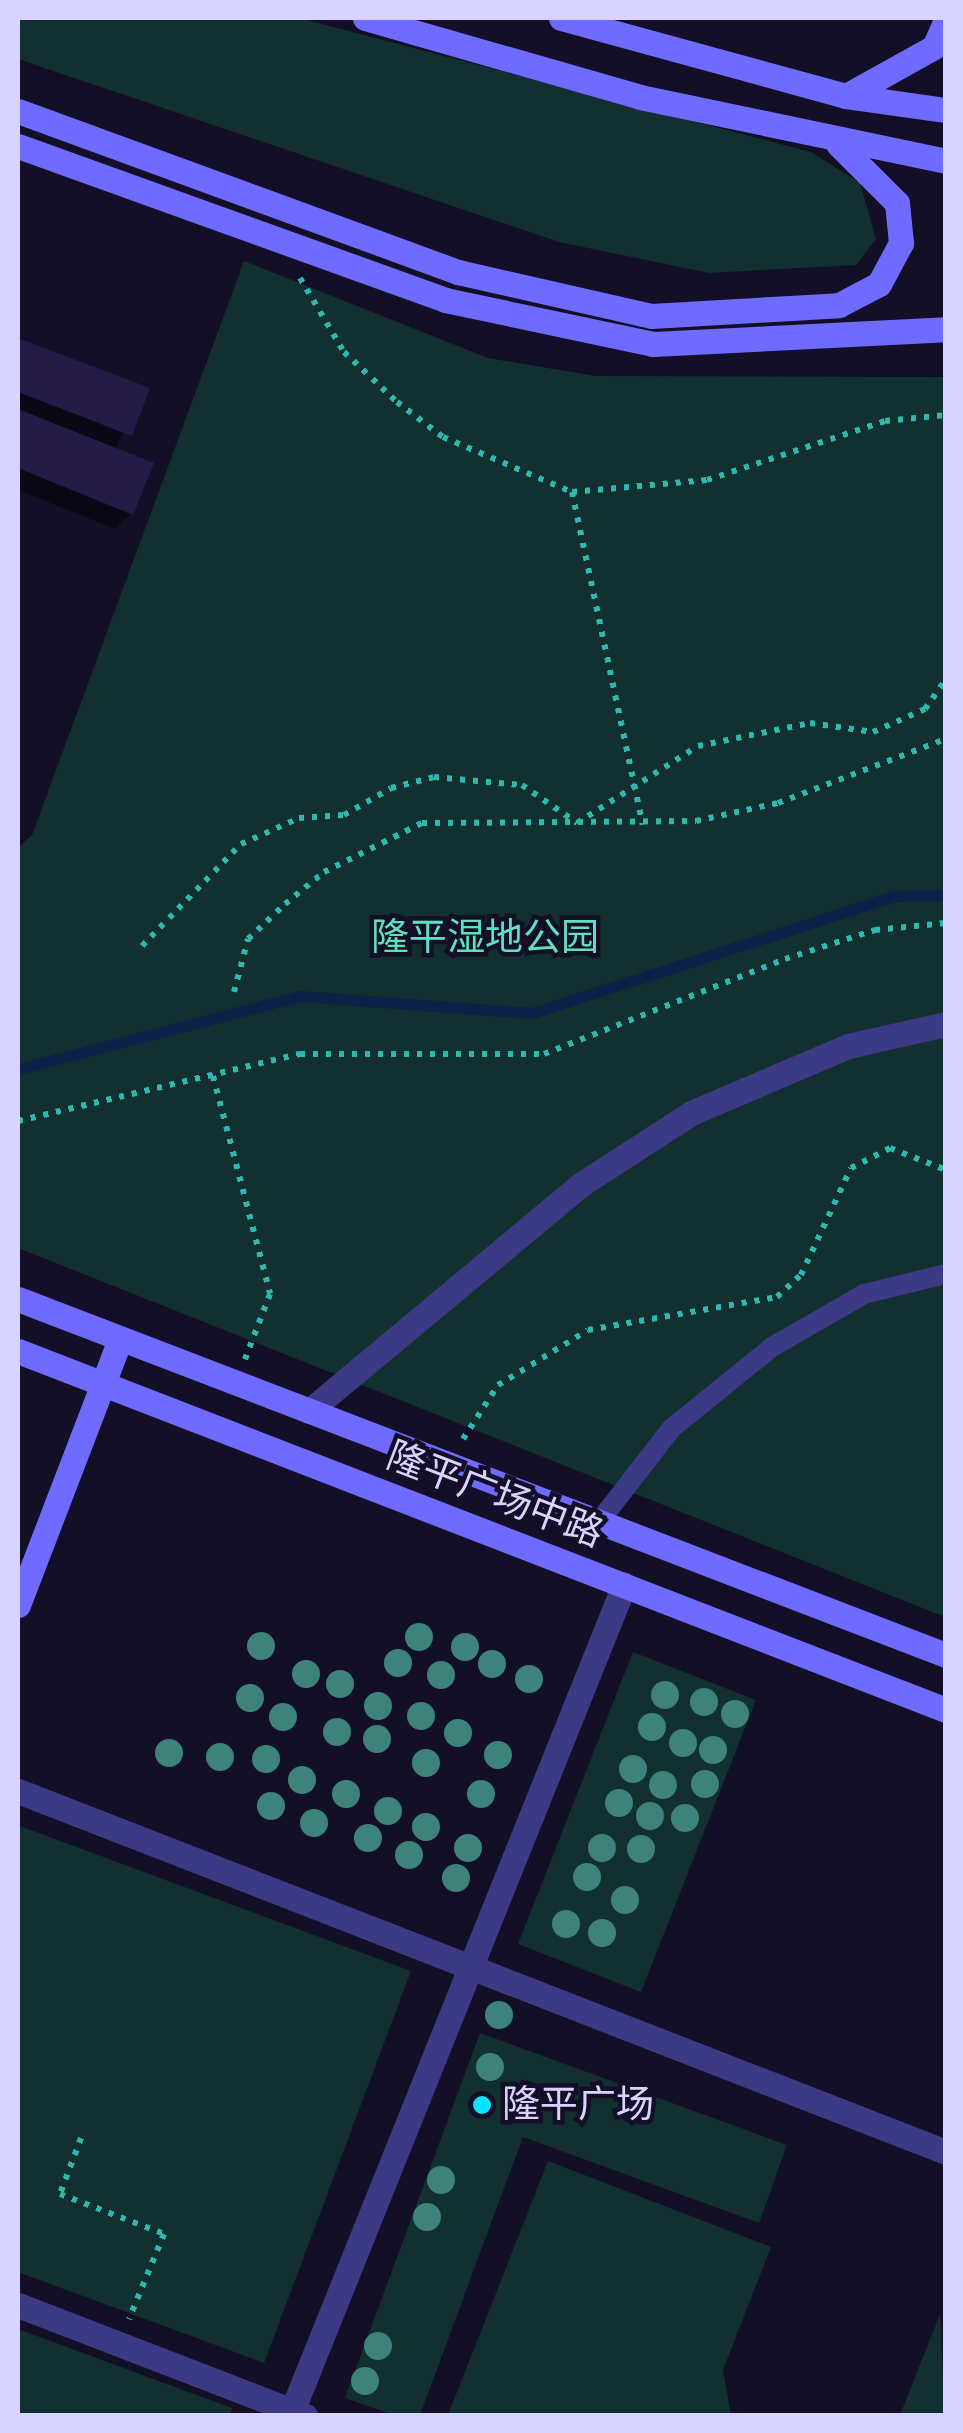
<!DOCTYPE html>
<html>
<head>
<meta charset="utf-8">
<style>
	body { margin:0 }
	#map { position:relative; width:963px; height:2433px; overflow:hidden; background:#130f26; font-family:Signika,"Noto Sans SC",sans-serif }
	div>[style] { position:absolute }
	[style*='--x'] { left:calc(var(--x)*1px); top:calc(var(--y)*1px); width:calc(var(--w)*1px); rotate:calc(var(--a)*1deg) }
	.green>* { inset:0; background:#12302f }
	.shadow>* { inset:0; background:#0007 }
	.stream>* { height:11px; margin:-5.5px; padding:0 5.5px; transform-origin:5.5px; border-radius:5.5px; background:#0c2248 }
	.building>* { inset:0; background:#241b47 }
	.path>* { height:6px; margin-top:-3px; transform-origin:0; background:repeating-linear-gradient(90deg,#2fb8b0 0 5px,transparent 0 13px) }
	.lane>* { height:20px; margin:-10px; padding:0 10px; transform-origin:10px; border-radius:10px; background:#3d3a85 }
	.street>* { height:25px; margin:-12.5px; padding:0 12.5px; transform-origin:12.5px; border-radius:12.5px; background:#3d3a85 }
	.secondary>* { height:25px; margin:-12.5px; padding:0 12.5px; transform-origin:12.5px; border-radius:12.5px; background:#6f6bff }
	.trees>* { width:28px; height:28px; margin:-14px; border-radius:50%; background:#3d827b }
	.dots>* { width:28px; height:28px; translate:-50% -50%; box-sizing:border-box; border:5px solid #130f26; border-radius:50% }
	span { translate:-50% -50%; white-space:nowrap; text-align:center; line-height:1.15; -webkit-text-stroke:9px #130f26; paint-order:stroke }
	.park-label { font-size:38px; color:#5fe0c0 }
	.street-label { font-size:38px; color:#d9d4ff }
	.poi-label { font-size:38px; color:#d9d4ff }
	.left { translate:0 -50%; text-align:left }
	.frame { position:absolute; inset:0; border:20px solid #d9d4ff; pointer-events:none }
</style>
</head>
<body>
<div id="map">
	<div class="green">
		<i style="clip-path:polygon(18px 18px,299px 18px,811px 152px,860px 183px,876px 239px,856px 265px,709px 273px,559px 242px,18px 59px)"></i>
		<i style="clip-path:polygon(244px 261px,488px 358px,595px 376px,945px 377px,945px 1617px,18px 1248px,18px 848px,32px 835px)"></i>
		<i style="clip-path:polygon(633px 1652px,756px 1700px,641px 1992px,518px 1944px)"></i>
		<i style="clip-path:polygon(20px 1826px,411px 1971px,264px 2363px,18px 2272px)"></i>
		<i style="clip-path:polygon(480px 2033px,787px 2145px,759px 2223px,523px 2137px,420px 2415px,394px 2415px,345px 2398px)"></i>
		<i style="clip-path:polygon(548px 2161px,771px 2247px,723px 2370px,731px 2415px,448px 2415px)"></i>
		<i style="clip-path:polygon(940px 2314px,945px 2415px,900px 2415px)"></i>
		<i style="clip-path:polygon(18px 2329px,232px 2408px,230px 2415px,18px 2415px)"></i>
	</div>
	<div class="shadow">
		<i style="clip-path:polygon(18px 341px,147px 390px,114px 450px,131px 513px,115px 529px,18px 490px)"></i>
	</div>
	<div class="stream">
		<i style="--x:18;--y:1069;--w:291;--a:-14.5"></i>
		<i style="--x:300;--y:996;--w:233;--a:4.2"></i>
		<i style="--x:532;--y:1013;--w:380;--a:-17.9"></i>
		<i style="--x:894;--y:896;--w:52;--a:-1.1"></i>
	</div>
	<div class="building">
		<i style="clip-path:polygon(18px 338px,150px 388px,132px 436px,18px 392px)"></i>
		<i style="clip-path:polygon(18px 409px,154px 463px,133px 515px,18px 468px)"></i>
	</div>
	<div class="path">
		<i style="--x:300;--y:278;--w:86;--a:59.3"></i>
		<i style="--x:344;--y:352;--w:73;--a:43.3"></i>
		<i style="--x:397;--y:402;--w:58;--a:37.3"></i>
		<i style="--x:443;--y:437;--w:140;--a:23.1"></i>
		<i style="--x:572;--y:492;--w:136;--a:-5.1"></i>
		<i style="--x:707;--y:480;--w:188;--a:-18.3"></i>
		<i style="--x:885;--y:421;--w:61;--a:-5.6"></i>
		<i style="--x:572;--y:492;--w:340;--a:78"></i>
		<i style="--x:142;--y:946;--w:142;--a:-45.9"></i>
		<i style="--x:241;--y:844;--w:64;--a:-24.1"></i>
		<i style="--x:299;--y:818;--w:45;--a:-3.8"></i>
		<i style="--x:344;--y:815;--w:54;--a:-29.9"></i>
		<i style="--x:391;--y:788;--w:44;--a:-14.3"></i>
		<i style="--x:434;--y:777;--w:88;--a:5.2"></i>
		<i style="--x:522;--y:785;--w:67;--a:34.6"></i>
		<i style="--x:577;--y:823;--w:143;--a:-32.5"></i>
		<i style="--x:698;--y:746;--w:114;--a:-11.6"></i>
		<i style="--x:810;--y:723;--w:64;--a:8.1"></i>
		<i style="--x:873;--y:732;--w:57;--a:-23.9"></i>
		<i style="--x:925;--y:709;--w:37;--a:-55"></i>
		<i style="--x:234;--y:992;--w:55;--a:-75.2"></i>
		<i style="--x:248;--y:939;--w:51;--a:-43.4"></i>
		<i style="--x:285;--y:904;--w:50;--a:-39.4"></i>
		<i style="--x:324;--y:872;--w:110;--a:-26.6"></i>
		<i style="--x:422;--y:823;--w:274;--a:-0.4"></i>
		<i style="--x:696;--y:821;--w:84;--a:-12.4"></i>
		<i style="--x:778;--y:803;--w:180;--a:-20.9"></i>
		<i style="--x:213;--y:1076;--w:225;--a:75.3"></i>
		<i style="--x:270;--y:1294;--w:70;--a:111"></i>
		<i style="--x:18;--y:1121;--w:290;--a:-13.4"></i>
		<i style="--x:300;--y:1054;--w:244;--a:0"></i>
		<i style="--x:544;--y:1054;--w:259;--a:-21.5"></i>
		<i style="--x:785;--y:959;--w:95;--a:-17.9"></i>
		<i style="--x:875;--y:930;--w:71;--a:-5.6"></i>
		<i style="--x:463;--y:1439;--w:64;--a:-57.1"></i>
		<i style="--x:498;--y:1385;--w:105;--a:-31.4"></i>
		<i style="--x:588;--y:1330;--w:192;--a:-9.9"></i>
		<i style="--x:777;--y:1297;--w:33;--a:-43"></i>
		<i style="--x:801;--y:1275;--w:118;--a:-65"></i>
		<i style="--x:851;--y:1168;--w:44;--a:-27.1"></i>
		<i style="--x:890;--y:1148;--w:60;--a:21.4"></i>
		<i style="--x:81;--y:2138;--w:60;--a:110.6"></i>
		<i style="--x:60;--y:2194;--w:111;--a:21"></i>
		<i style="--x:164;--y:2234;--w:92;--a:112.4"></i>
	</div>
	<div class="lane">
		<i style="--x:599;--y:1522;--w:119;--a:-52.2"></i>
		<i style="--x:672;--y:1428;--w:129;--a:-39"></i>
		<i style="--x:772;--y:1347;--w:106;--a:-29.9"></i>
		<i style="--x:864;--y:1294;--w:84;--a:-13.7"></i>
	</div>
	<div class="street">
		<i style="--x:309;--y:1411;--w:356;--a:-39.8"></i>
		<i style="--x:583;--y:1183;--w:129;--a:-32.9"></i>
		<i style="--x:691;--y:1113;--w:171;--a:-23.1"></i>
		<i style="--x:848;--y:1046;--w:100;--a:-12.7"></i>
		<i style="--x:18;--y:1791;--w:996;--a:21.26"></i>
		<i style="--x:18;--y:2305;--w:308;--a:21.1"></i>
		<i style="--x:290;--y:2416;--w:896;--a:-68.1"></i>
	</div>
	<div class="secondary">
		<i style="--x:365;--y:18;--w:286;--a:16"></i>
		<i style="--x:640;--y:97;--w:313;--a:11.8"></i>
		<i style="--x:561;--y:18;--w:295;--a:15.3"></i>
		<i style="--x:846;--y:96;--w:101;--a:8"></i>
		<i style="--x:846;--y:96;--w:101;--a:-29.1"></i>
		<i style="--x:934;--y:47;--w:30;--a:-66"></i>
		<i style="--x:18;--y:111;--w:469;--a:20.1"></i>
		<i style="--x:458;--y:272;--w:198;--a:12.8"></i>
		<i style="--x:651;--y:316;--w:188;--a:-3.3"></i>
		<i style="--x:839;--y:305;--w:45;--a:-27.7"></i>
		<i style="--x:879;--y:284;--w:47;--a:-61.8"></i>
		<i style="--x:901;--y:243;--w:40;--a:-95.7"></i>
		<i style="--x:897;--y:203;--w:83;--a:-135"></i>
		<i style="--x:18;--y:146;--w:454;--a:19.8"></i>
		<i style="--x:445;--y:300;--w:213;--a:11.9"></i>
		<i style="--x:653;--y:344;--w:293;--a:-2.9"></i>
		<i style="--x:18;--y:1299;--w:994;--a:20.99"></i>
		<i style="--x:18;--y:1351;--w:995;--a:21.15"></i>
		<i style="--x:18;--y:1605;--w:285;--a:-69"></i>
	</div>
	<div class="trees">
		<i style="left:419px;top:1637px"></i>
		<i style="left:261px;top:1646px"></i>
		<i style="left:465px;top:1647px"></i>
		<i style="left:398px;top:1663px"></i>
		<i style="left:492px;top:1664px"></i>
		<i style="left:306px;top:1674px"></i>
		<i style="left:441px;top:1675px"></i>
		<i style="left:529px;top:1679px"></i>
		<i style="left:340px;top:1684px"></i>
		<i style="left:665px;top:1695px"></i>
		<i style="left:250px;top:1698px"></i>
		<i style="left:704px;top:1702px"></i>
		<i style="left:378px;top:1706px"></i>
		<i style="left:735px;top:1714px"></i>
		<i style="left:421px;top:1716px"></i>
		<i style="left:283px;top:1717px"></i>
		<i style="left:652px;top:1727px"></i>
		<i style="left:337px;top:1732px"></i>
		<i style="left:458px;top:1733px"></i>
		<i style="left:377px;top:1739px"></i>
		<i style="left:683px;top:1743px"></i>
		<i style="left:713px;top:1750px"></i>
		<i style="left:169px;top:1753px"></i>
		<i style="left:498px;top:1755px"></i>
		<i style="left:220px;top:1757px"></i>
		<i style="left:266px;top:1759px"></i>
		<i style="left:426px;top:1763px"></i>
		<i style="left:633px;top:1769px"></i>
		<i style="left:302px;top:1780px"></i>
		<i style="left:705px;top:1784px"></i>
		<i style="left:663px;top:1785px"></i>
		<i style="left:346px;top:1794px"></i>
		<i style="left:481px;top:1794px"></i>
		<i style="left:619px;top:1803px"></i>
		<i style="left:271px;top:1806px"></i>
		<i style="left:388px;top:1811px"></i>
		<i style="left:650px;top:1816px"></i>
		<i style="left:685px;top:1818px"></i>
		<i style="left:314px;top:1823px"></i>
		<i style="left:426px;top:1827px"></i>
		<i style="left:368px;top:1838px"></i>
		<i style="left:468px;top:1848px"></i>
		<i style="left:602px;top:1848px"></i>
		<i style="left:641px;top:1849px"></i>
		<i style="left:409px;top:1855px"></i>
		<i style="left:587px;top:1877px"></i>
		<i style="left:456px;top:1878px"></i>
		<i style="left:625px;top:1900px"></i>
		<i style="left:566px;top:1924px"></i>
		<i style="left:602px;top:1933px"></i>
		<i style="left:499px;top:2015px"></i>
		<i style="left:490px;top:2067px"></i>
		<i style="left:441px;top:2180px"></i>
		<i style="left:427px;top:2217px"></i>
		<i style="left:378px;top:2346px"></i>
		<i style="left:365px;top:2381px"></i>
	</div>
	<div class="dots">
		<i style="left:482px;top:2105px;background:#00e5ff"></i>
	</div>
	<div class="park-label">
		<span style="left:485px;top:938px">隆平湿地公园</span>
	</div>
	<div class="street-label">
		<span style="left:495px;top:1495px;rotate:21deg">隆平广场中路</span>
	</div>
	<div class="poi-label">
		<span class="left" style="left:502px;top:2105px">隆平广场</span>
	</div>
	<div class="frame"></div>
</div>
</body>
</html>
